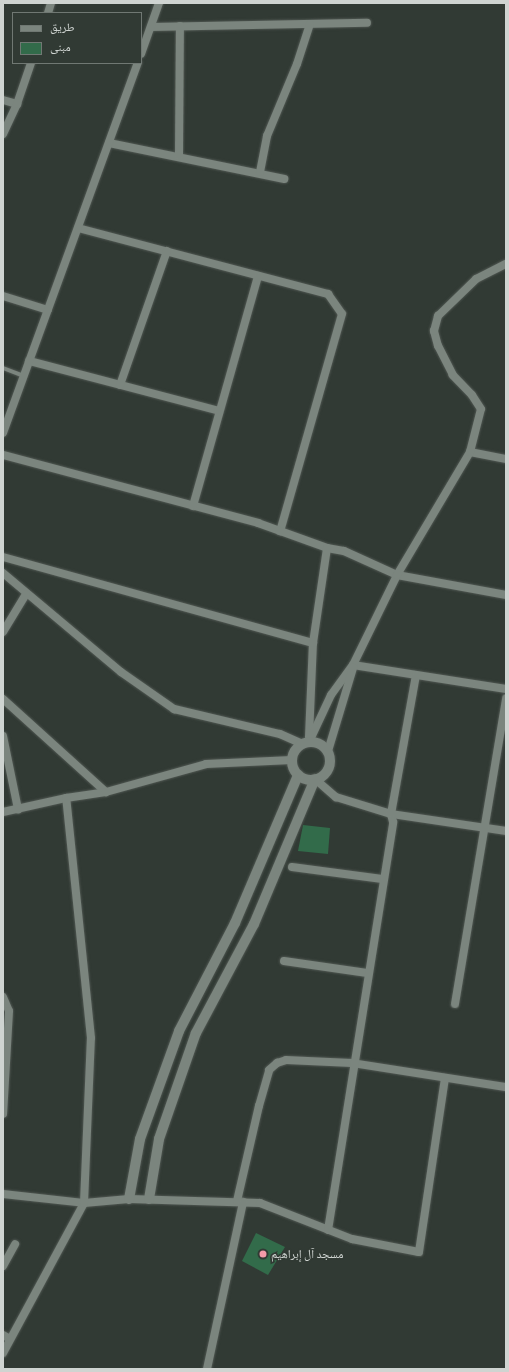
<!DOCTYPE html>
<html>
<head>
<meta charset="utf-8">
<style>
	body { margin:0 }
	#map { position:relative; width:509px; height:1372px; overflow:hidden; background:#313a34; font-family:Barlow,"Noto Naskh Arabic",sans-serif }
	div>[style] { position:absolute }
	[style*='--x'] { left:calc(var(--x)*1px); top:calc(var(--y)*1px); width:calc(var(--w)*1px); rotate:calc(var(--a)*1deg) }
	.building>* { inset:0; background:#326b4a }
	.roads { filter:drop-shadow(0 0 1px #505752) drop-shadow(0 0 1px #505752) }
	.service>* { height:4px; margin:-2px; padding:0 2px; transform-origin:2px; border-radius:2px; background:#7b857e }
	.minor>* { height:8px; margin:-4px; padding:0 4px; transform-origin:4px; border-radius:4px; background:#7b857e }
	.tertiary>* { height:10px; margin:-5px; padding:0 5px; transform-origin:5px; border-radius:5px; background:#7b857e }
	.tertiary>.ring { margin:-5px; padding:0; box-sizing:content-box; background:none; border:10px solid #7b857e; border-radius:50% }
	.dots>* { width:11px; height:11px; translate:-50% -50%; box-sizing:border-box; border:2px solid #313a34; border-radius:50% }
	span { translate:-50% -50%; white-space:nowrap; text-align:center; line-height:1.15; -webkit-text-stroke:3.5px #313a34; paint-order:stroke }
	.poi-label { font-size:12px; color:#cfd4d1 }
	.left { translate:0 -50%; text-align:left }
	.frame { position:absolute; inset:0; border:4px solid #cfd4d1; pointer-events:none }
	.legend { position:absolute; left:12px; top:12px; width:130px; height:52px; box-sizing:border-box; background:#313a34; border:1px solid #707873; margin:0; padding:5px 7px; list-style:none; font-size:12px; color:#cfd4d1 }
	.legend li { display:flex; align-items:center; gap:8px; height:20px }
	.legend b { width:20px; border:1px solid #707873 }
</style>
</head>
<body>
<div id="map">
	<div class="building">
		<i style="clip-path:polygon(303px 825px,330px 828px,328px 854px,298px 851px)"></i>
		<i style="clip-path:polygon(256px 1233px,285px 1247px,268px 1275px,242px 1261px)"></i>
	</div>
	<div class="roads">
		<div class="service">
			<i style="--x:3;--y:368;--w:22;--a:21"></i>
		</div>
		<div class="minor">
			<i style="--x:48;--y:13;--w:10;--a:-73"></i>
			<i style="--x:151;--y:27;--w:216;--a:-1.1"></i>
			<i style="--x:141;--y:54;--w:54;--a:-70.6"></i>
			<i style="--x:3;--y:100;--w:15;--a:16"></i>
			<i style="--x:3;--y:134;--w:33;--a:-65"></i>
			<i style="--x:17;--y:104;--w:43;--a:-71.1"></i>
			<i style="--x:109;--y:143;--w:179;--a:11.6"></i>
			<i style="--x:179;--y:156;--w:130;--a:-89.6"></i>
			<i style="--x:260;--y:172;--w:37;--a:-79"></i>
			<i style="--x:267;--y:136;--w:78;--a:-67.4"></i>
			<i style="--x:297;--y:64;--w:42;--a:-72"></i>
			<i style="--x:78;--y:228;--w:259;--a:14.8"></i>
			<i style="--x:328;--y:294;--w:24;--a:55"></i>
			<i style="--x:342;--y:314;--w:226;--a:105.9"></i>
			<i style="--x:3;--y:296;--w:47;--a:17.3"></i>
			<i style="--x:29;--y:361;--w:196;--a:14.7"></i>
			<i style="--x:120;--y:385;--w:142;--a:-70.7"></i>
			<i style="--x:3;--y:433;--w:394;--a:-70"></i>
			<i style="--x:470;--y:452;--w:37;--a:11"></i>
			<i style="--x:3;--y:455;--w:264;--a:14.9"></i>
			<i style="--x:258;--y:523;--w:73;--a:19.9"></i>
			<i style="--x:327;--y:548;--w:17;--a:10"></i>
			<i style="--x:344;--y:551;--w:58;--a:24.4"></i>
			<i style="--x:397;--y:575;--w:111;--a:10.4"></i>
			<i style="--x:193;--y:506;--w:239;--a:-74.2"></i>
			<i style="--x:3;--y:557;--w:322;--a:15.5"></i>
			<i style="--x:3;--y:573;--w:154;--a:40"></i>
			<i style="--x:121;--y:672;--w:65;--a:34.9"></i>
			<i style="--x:174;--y:709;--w:109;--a:13.3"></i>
			<i style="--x:280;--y:734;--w:24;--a:24"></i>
			<i style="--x:3;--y:632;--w:44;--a:-58.8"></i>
			<i style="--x:353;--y:665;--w:155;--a:8.9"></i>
			<i style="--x:3;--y:699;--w:139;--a:42.1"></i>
			<i style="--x:3;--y:736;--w:75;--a:78.4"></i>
			<i style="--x:309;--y:737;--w:94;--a:-87.6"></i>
			<i style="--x:313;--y:643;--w:96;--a:-81.6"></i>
			<i style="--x:309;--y:742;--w:52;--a:-64.9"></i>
			<i style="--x:331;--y:695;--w:37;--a:-54"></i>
			<i style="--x:353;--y:665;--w:100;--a:-63.9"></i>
			<i style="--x:397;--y:575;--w:143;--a:-59.3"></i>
			<i style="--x:470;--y:452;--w:44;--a:-75.7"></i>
			<i style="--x:481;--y:409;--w:17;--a:-123"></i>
			<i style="--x:472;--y:395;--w:28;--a:-134"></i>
			<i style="--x:453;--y:375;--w:33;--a:-117"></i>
			<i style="--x:438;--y:346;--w:16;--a:-105"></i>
			<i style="--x:434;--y:331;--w:16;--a:-75"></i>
			<i style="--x:438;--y:316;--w:53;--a:-44.2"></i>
			<i style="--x:476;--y:279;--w:34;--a:-27"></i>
			<i style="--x:328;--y:751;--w:87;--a:-73.2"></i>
			<i style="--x:315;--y:779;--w:28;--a:41"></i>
			<i style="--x:336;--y:797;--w:58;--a:17.2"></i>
			<i style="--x:391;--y:814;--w:116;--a:8.4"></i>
			<i style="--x:3;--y:812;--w:65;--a:-12.5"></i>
			<i style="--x:66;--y:798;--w:40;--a:-8.5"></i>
			<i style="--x:106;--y:792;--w:104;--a:-15.6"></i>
			<i style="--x:206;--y:764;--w:86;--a:-2.7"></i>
			<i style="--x:292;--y:867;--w:91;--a:7.6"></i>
			<i style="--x:284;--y:961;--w:84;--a:8.2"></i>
			<i style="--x:3;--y:997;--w:15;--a:67"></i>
			<i style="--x:9;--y:1011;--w:103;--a:93.3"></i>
			<i style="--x:455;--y:1004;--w:310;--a:-80.5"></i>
			<i style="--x:3;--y:1194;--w:81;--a:6.3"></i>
			<i style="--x:84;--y:1203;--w:45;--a:-5.1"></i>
			<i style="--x:129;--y:1199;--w:131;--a:1.7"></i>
			<i style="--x:260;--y:1203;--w:99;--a:21.4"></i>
			<i style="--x:352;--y:1239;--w:68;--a:11"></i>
			<i style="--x:419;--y:1252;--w:176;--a:-81.5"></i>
			<i style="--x:237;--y:1201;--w:98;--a:-77"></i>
			<i style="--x:259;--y:1106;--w:37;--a:-74"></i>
			<i style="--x:269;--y:1070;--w:11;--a:-41"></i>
			<i style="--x:277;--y:1063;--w:9;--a:-18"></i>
			<i style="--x:286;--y:1060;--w:66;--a:2.6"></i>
			<i style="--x:352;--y:1063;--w:156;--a:8.9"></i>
			<i style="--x:328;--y:1230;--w:413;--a:-80.9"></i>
			<i style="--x:393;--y:822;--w:8;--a:-104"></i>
			<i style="--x:391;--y:814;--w:141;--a:-79.8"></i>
			<i style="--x:3;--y:1266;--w:25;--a:-61"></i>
			<i style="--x:3;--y:1335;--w:8;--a:30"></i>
			<i style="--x:3;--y:1353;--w:170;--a:-61.6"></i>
			<i style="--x:84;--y:1203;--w:165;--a:-87.6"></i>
			<i style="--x:91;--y:1038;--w:241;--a:-95.9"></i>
			<i style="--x:207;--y:1369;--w:171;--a:-77.8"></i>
		</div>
		<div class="tertiary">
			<i class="ring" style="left:292px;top:742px;width:28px;height:28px"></i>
			<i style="--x:129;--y:1199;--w:61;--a:-79.6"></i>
			<i style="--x:140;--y:1139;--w:115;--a:-70.1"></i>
			<i style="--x:179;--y:1031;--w:122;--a:-62.6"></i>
			<i style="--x:235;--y:923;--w:161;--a:-66.9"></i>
			<i style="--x:149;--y:1199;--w:61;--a:-80.5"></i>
			<i style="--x:159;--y:1139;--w:112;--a:-70.8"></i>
			<i style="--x:196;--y:1033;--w:123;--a:-62"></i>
			<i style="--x:254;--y:924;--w:157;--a:-67.2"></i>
		</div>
	</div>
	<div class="dots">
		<i style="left:263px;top:1254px;background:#f39aa8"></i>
	</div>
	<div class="poi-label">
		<span class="left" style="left:271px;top:1254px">مسجد آل إبراهيم</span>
	</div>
	<div class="frame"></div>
	<ul class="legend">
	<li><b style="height:5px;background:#7b857e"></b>طريق</li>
	<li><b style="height:11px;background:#326b4a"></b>مبنى</li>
	</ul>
</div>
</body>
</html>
